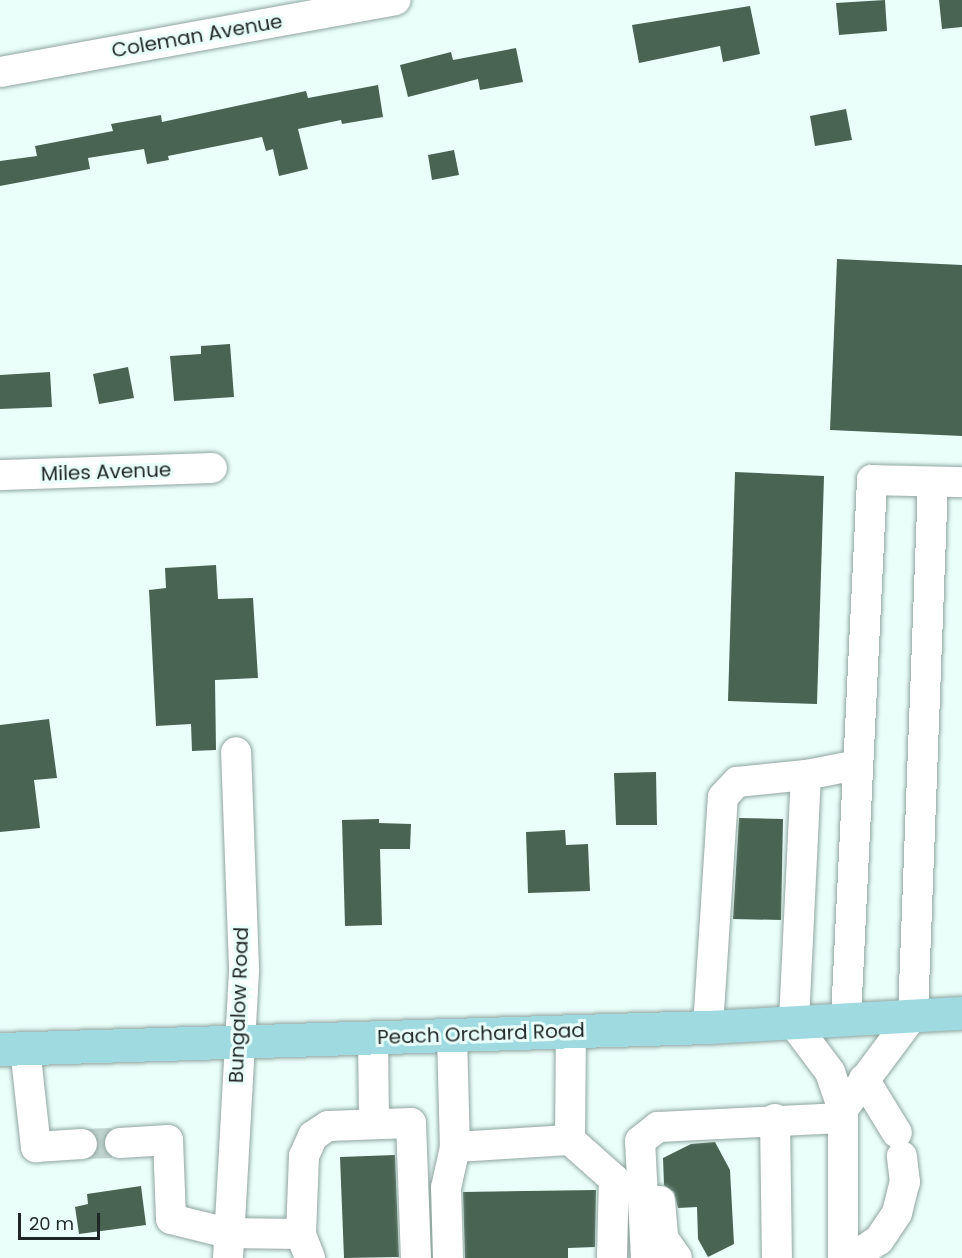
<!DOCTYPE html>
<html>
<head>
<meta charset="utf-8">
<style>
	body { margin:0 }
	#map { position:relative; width:962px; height:1258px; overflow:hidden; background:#eafffa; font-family:Poppins,sans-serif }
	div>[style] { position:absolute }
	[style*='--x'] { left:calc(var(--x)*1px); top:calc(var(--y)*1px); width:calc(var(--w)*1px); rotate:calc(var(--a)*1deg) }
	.building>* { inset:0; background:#496453 }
	.minor-tunnel>* { height:30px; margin-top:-15px; transform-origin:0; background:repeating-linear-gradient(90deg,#c1d4d0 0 30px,transparent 0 45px) }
	.roads { filter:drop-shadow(0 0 2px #91a5a0) drop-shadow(0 0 2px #91a5a0) }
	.minor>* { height:30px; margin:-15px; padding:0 15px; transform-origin:15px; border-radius:15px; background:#fff }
	.major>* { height:33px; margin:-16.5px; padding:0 16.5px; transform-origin:16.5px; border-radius:16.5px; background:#9edae0 }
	span { translate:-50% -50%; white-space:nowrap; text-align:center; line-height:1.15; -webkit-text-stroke:6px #eafffa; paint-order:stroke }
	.street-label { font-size:20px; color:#1f2726 }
	.scale { position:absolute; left:18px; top:1213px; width:82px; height:27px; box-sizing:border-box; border:3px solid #1f2726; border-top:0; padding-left:8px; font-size:18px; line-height:21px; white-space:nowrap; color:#1f2726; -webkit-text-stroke:4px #eafffa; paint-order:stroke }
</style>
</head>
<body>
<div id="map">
	<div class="building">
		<i style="clip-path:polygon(885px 0,887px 31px,839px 35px,836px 3px)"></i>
		<i style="clip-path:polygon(939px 0,962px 0,962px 27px,942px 29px)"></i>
		<i style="clip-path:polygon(750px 6px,760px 54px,723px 62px,720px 46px,639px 63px,632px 25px)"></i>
		<i style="clip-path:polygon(516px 48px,523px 82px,480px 90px,478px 79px,408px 97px,400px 65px,451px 52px,453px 60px)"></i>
		<i style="clip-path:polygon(378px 85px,383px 117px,342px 124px,341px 120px,298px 129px,308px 169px,279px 176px,273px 149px,266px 151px,262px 137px,168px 156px,169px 160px,147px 164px,144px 149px,88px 158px,90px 169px,0 186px,0 161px,37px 156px,35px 146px,113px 131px,111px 124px,161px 115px,162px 122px,306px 91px,308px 98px)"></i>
		<i style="clip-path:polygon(846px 109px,852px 140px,815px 146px,810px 116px)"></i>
		<i style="clip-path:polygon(454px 150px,459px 175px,432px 180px,428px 155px)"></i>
		<i style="clip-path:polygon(837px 259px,962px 265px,962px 436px,830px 430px)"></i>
		<i style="clip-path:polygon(230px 344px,234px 397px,174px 401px,170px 356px,201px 354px,201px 346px)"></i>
		<i style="clip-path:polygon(128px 367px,134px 398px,99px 404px,93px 374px)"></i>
		<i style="clip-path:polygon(50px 372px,52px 407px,0 409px,0 375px)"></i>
		<i style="clip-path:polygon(735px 472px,824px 476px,817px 704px,728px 701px)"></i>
		<i style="clip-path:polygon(216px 565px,218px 599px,253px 598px,258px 678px,215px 680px,216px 750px,192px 751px,191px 724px,156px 726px,149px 590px,166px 588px,165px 568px)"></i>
		<i style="clip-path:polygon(49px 719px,57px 778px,34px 780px,40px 828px,0 832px,0 725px)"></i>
		<i style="clip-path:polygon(656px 772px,657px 825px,616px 825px,614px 773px)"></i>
		<i style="clip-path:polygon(739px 818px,783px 819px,781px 920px,733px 919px)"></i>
		<i style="clip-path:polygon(379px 819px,379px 823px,411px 824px,410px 849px,380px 849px,382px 925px,345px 926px,342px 820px)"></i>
		<i style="clip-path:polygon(565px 830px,566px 845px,588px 844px,590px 891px,528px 893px,526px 832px)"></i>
		<i style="clip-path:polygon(715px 1142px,730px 1170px,734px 1244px,708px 1257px,698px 1239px,697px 1207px,678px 1208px,674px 1192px,664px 1185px,663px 1158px,691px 1144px)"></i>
		<i style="clip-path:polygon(395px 1155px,399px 1257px,344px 1258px,340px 1157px)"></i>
		<i style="clip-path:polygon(141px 1186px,146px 1225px,79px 1234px,75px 1207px,88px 1204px,87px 1194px)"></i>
		<i style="clip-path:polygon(596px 1190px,595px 1247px,568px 1248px,568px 1258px,465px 1258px,463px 1192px)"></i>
	</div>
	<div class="minor-tunnel">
		<i style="--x:82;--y:1144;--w:38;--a:-2"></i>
	</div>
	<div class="roads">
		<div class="minor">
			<i style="--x:0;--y:72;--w:402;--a:-10.3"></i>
			<i style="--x:0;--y:475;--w:212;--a:-1.9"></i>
			<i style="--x:806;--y:775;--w:52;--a:-11.1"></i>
			<i style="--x:846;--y:1018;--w:539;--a:-87.23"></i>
			<i style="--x:872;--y:480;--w:90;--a:1.3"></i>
			<i style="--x:708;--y:1027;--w:230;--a:-86.3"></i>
			<i style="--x:723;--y:797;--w:21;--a:-47"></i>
			<i style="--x:737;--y:782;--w:69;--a:-5.8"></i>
			<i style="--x:806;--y:775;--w:249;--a:92.8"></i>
			<i style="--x:794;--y:1024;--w:60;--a:53.1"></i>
			<i style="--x:830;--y:1072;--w:39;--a:71"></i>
			<i style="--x:843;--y:1109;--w:149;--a:90"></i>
			<i style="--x:452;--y:1035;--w:112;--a:88.5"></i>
			<i style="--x:455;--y:1147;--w:115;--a:-3.5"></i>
			<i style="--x:570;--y:1140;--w:109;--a:-89.5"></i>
			<i style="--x:373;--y:1037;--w:86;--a:89.3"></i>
			<i style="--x:25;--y:1048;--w:100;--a:83.7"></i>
			<i style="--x:36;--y:1147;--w:46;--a:-3.7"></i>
			<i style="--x:864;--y:1079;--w:63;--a:58.6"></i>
			<i style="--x:843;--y:1109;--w:117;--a:-53.3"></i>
			<i style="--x:913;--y:1015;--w:533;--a:-87.85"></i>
			<i style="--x:775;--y:1119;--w:139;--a:89.2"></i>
			<i style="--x:570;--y:1140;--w:59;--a:41.6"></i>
			<i style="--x:614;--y:1179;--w:79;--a:91.5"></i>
			<i style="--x:120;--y:1143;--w:48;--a:-3.6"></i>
			<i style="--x:168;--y:1140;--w:79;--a:87.8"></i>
			<i style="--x:171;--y:1219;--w:59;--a:13.8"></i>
			<i style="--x:228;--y:1233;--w:73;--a:0.8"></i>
			<i style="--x:660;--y:1201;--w:37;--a:85"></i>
			<i style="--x:663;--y:1238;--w:24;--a:55"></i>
			<i style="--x:228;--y:1258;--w:290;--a:-86.8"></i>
			<i style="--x:244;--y:968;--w:216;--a:-92.1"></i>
			<i style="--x:310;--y:1258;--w:26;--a:-111"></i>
			<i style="--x:301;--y:1234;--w:78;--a:-87.8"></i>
			<i style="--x:304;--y:1156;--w:22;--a:-66"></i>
			<i style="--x:313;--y:1136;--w:18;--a:-34"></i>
			<i style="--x:328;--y:1126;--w:83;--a:-2.1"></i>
			<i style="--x:411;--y:1123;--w:135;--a:87.9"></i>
			<i style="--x:448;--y:1258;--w:70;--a:-91.6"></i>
			<i style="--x:446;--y:1188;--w:42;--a:-77.6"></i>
			<i style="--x:646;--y:1258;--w:117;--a:-92.9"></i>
			<i style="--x:640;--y:1141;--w:23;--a:-38"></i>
			<i style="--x:658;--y:1127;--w:184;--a:-2.8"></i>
			<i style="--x:852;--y:1258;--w:32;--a:-34"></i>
			<i style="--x:879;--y:1240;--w:32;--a:-56"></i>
			<i style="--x:897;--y:1213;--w:32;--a:-76"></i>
			<i style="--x:905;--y:1182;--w:26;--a:-97"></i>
		</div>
		<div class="major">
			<i style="--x:0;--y:1049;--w:708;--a:-1.78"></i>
			<i style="--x:708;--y:1027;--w:254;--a:-3.2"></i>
		</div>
	</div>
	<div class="street-label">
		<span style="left:197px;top:36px;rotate:-10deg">Coleman Avenue</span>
		<span style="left:106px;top:472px;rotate:-2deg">Miles Avenue</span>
		<span style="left:239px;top:1005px;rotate:-88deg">Bungalow Road</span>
		<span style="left:481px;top:1034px;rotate:-2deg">Peach Orchard Road</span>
	</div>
	<div class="scale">20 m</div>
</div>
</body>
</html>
